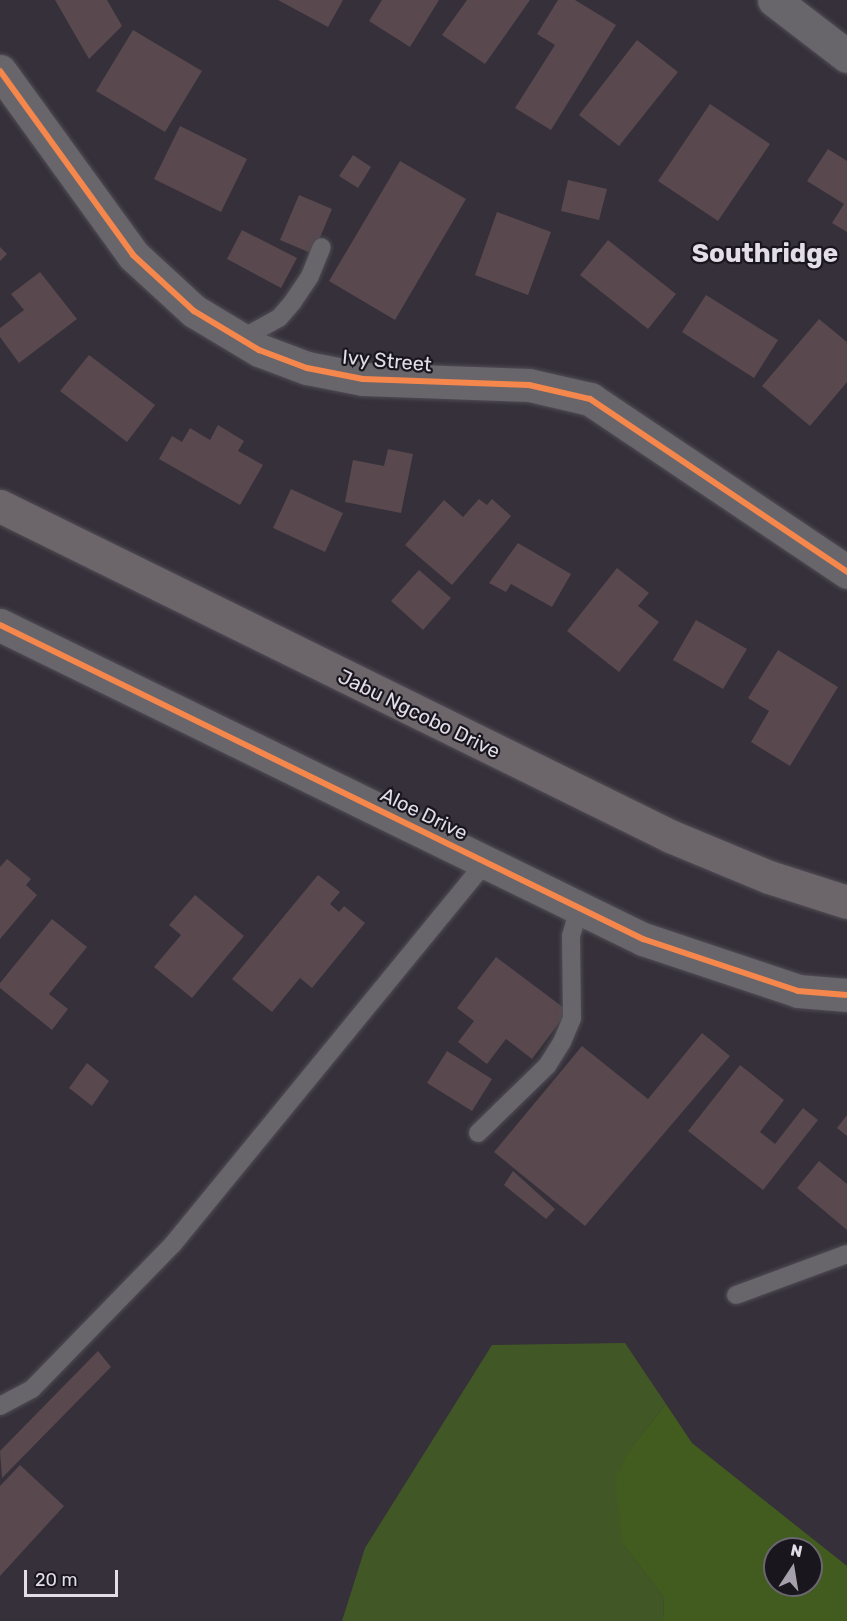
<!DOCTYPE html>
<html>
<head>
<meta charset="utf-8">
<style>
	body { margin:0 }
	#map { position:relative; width:847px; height:1621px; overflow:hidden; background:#353039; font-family:Rubik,sans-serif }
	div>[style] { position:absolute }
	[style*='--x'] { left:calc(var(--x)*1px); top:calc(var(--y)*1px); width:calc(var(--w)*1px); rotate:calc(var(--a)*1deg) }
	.green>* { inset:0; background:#415826 }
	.forest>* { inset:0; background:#425c1f }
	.building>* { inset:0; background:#59494e }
	.roads { filter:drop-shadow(0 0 2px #504c55) drop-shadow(0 0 2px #504c55) }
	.lane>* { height:18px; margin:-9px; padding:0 9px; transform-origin:9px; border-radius:9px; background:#68656b }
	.street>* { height:33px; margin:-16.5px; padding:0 16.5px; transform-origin:16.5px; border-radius:16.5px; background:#68656b }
	.secondary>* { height:33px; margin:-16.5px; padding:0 16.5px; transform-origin:16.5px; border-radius:16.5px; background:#6c666b }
	.cycleway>* { height:6px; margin:-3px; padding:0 3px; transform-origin:3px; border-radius:3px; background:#f5874c }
	span { translate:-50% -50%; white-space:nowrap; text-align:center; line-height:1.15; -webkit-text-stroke:4.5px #1a161e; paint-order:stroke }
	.street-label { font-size:20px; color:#e2dde8 }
	.district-label { font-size:26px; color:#e2dde8; font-weight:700 }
	.north { position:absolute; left:763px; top:1537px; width:60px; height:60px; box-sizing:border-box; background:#1a161e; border:2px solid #6a666f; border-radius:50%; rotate:12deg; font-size:16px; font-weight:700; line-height:24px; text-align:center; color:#e2dde8 }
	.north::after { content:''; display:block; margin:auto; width:21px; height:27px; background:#a5a0ab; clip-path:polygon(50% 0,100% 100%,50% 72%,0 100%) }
	.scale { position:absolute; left:24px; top:1570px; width:94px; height:27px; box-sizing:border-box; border:3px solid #e2dde8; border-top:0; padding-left:8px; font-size:18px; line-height:21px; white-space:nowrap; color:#e2dde8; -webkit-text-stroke:4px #1a161e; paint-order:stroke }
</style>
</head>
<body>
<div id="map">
	<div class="green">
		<i style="clip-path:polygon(625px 1343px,666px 1404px,630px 1449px,622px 1543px,664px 1598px,663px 1621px,342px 1621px,365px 1548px,492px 1345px)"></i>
	</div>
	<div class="forest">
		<i style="clip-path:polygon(evenodd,666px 1404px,692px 1443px,847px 1566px,847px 1621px,663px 1621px,664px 1598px,622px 1543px,616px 1478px,630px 1449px,666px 1404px,775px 1549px,811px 1549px,811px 1585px,775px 1585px,775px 1549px)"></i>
	</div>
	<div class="building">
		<i style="clip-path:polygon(55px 0,107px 0,122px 26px,89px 59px)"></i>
		<i style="clip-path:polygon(278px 0,343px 0,328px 27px)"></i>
		<i style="clip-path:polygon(382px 0,439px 0,410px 47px,369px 21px)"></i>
		<i style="clip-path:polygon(467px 0,530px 0,485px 64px,442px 35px)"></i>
		<i style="clip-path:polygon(558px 0,575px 0,616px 25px,551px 130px,515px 108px,555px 45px,537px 34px)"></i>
		<i style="clip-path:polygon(133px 30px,202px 71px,165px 132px,96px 91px)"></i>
		<i style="clip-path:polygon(637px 40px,678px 72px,619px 146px,579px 115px)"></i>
		<i style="clip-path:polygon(710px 104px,770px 144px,718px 221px,658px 181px)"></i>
		<i style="clip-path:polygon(180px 126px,247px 159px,221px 212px,154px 179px)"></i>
		<i style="clip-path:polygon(828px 149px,847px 161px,847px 232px,832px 223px,844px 204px,807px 181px)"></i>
		<i style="clip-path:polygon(353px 155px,371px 167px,358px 188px,339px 176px)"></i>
		<i style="clip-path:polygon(400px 161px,466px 199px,395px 320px,329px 281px)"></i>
		<i style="clip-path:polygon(568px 180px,607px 189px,599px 220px,561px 211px)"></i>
		<i style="clip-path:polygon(299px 195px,332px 209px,313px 254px,280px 240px)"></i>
		<i style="clip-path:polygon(497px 212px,551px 232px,528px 295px,475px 275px)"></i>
		<i style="clip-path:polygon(242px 230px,297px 258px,281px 288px,227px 259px)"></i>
		<i style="clip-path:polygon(608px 240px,676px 294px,648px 329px,580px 275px)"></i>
		<i style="clip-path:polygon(0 247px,7px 254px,0 261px)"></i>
		<i style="clip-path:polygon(40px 272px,77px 319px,19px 363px,0 337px,0 328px,24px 310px,11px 294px)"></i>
		<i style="clip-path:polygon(706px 295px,778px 340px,754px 378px,682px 332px)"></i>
		<i style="clip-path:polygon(819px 319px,847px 342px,847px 382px,810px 426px,762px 386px)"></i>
		<i style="clip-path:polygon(89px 355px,155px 405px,127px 442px,60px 391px)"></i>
		<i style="clip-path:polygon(218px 425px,244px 441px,238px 451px,263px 465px,240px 505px,159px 459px,172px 436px,182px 442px,190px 428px,210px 440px)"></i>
		<i style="clip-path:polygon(388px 449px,413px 454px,401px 513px,345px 502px,353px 460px,384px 466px)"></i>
		<i style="clip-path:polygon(291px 489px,343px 513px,325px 552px,273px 528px)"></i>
		<i style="clip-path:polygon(479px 499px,487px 505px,492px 499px,511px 516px,452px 585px,405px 545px,444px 500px,463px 517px)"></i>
		<i style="clip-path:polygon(518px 543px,571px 574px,552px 607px,511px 584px,506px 592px,489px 583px)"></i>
		<i style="clip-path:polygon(617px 568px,649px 593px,638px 606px,659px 622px,619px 672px,567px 631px)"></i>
		<i style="clip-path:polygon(419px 570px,451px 598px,423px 630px,391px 601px)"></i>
		<i style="clip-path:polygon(696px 620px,747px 649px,723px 689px,673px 660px)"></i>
		<i style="clip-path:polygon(778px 650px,838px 687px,790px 766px,751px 742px,769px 711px,748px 698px)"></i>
		<i style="clip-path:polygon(7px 859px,31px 879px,26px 885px,37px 895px,0 939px,0 867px)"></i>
		<i style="clip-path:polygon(318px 875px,340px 892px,330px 904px,339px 912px,344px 906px,365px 923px,312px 988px,300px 978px,272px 1012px,232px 979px)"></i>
		<i style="clip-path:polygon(195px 895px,244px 936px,192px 998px,154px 967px,181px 935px,169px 925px)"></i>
		<i style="clip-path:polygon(52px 919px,87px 947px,49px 994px,68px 1009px,52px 1030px,0 988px,0 983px)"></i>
		<i style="clip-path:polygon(496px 957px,568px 1011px,532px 1059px,506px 1039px,487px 1064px,458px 1042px,474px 1021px,457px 1008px)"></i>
		<i style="clip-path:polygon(702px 1033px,730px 1056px,585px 1226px,494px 1152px,582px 1046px,648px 1099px)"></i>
		<i style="clip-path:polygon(447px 1051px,492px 1079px,472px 1111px,427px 1083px)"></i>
		<i style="clip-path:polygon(87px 1063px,109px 1081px,92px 1106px,69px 1088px)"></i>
		<i style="clip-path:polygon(740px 1065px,784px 1100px,760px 1132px,775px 1144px,803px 1108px,818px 1120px,763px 1190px,688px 1131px)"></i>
		<i style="clip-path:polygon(847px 1115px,847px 1136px,837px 1128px)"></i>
		<i style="clip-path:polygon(819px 1161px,847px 1184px,847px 1230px,797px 1188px)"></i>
		<i style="clip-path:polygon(513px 1171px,555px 1209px,546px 1219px,504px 1185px)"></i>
		<i style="clip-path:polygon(98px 1351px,111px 1367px,2px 1478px,0 1451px)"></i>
		<i style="clip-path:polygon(20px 1465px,64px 1506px,0 1576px,0 1486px)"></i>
	</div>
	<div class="roads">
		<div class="lane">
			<i style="--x:241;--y:339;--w:43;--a:-28.9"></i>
			<i style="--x:279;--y:318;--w:20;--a:-49"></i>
			<i style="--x:292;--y:303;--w:32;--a:-56"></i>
			<i style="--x:310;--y:276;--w:31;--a:-68"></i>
			<i style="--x:478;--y:1133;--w:96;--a:-44.2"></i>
			<i style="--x:547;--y:1066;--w:28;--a:-58"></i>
			<i style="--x:562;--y:1042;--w:26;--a:-67"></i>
			<i style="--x:572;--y:1018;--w:82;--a:-90.7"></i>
			<i style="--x:571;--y:936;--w:29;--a:-74"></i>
			<i style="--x:736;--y:1295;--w:118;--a:-20.3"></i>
			<i style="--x:0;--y:1406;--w:36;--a:-28"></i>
			<i style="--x:32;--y:1389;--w:202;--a:-45.8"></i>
			<i style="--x:173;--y:1244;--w:494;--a:-50.7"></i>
		</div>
		<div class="street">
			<i style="--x:774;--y:0;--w:92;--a:37.5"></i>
			<i style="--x:0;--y:71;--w:227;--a:54.1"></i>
			<i style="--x:133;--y:255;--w:83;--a:42.6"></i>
			<i style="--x:194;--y:311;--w:76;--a:31"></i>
			<i style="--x:259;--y:350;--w:51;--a:20.6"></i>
			<i style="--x:307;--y:368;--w:57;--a:11.1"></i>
			<i style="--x:363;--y:379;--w:166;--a:2.1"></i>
			<i style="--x:529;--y:385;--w:63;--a:12.9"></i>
			<i style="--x:590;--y:399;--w:310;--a:33.9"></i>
			<i style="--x:0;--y:625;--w:716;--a:26.03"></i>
			<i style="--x:643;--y:939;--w:163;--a:18.5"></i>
			<i style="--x:798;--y:991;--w:49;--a:4.7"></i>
		</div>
		<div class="secondary">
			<i style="--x:0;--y:506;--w:747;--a:26.22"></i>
			<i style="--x:670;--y:836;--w:107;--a:22.5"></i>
			<i style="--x:769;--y:877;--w:82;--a:17.8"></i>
		</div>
	</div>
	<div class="cycleway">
		<i style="--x:0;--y:71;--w:227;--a:54.1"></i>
		<i style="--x:133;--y:255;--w:83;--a:42.6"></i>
		<i style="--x:194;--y:311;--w:76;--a:31"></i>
		<i style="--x:259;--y:350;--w:51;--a:20.6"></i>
		<i style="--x:307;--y:368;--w:57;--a:11.1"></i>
		<i style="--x:363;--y:379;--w:166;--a:2.1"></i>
		<i style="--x:529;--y:385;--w:63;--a:12.9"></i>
		<i style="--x:590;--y:399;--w:310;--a:33.9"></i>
		<i style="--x:0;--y:625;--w:716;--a:26.03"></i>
		<i style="--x:643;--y:939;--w:163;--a:18.5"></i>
		<i style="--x:798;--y:991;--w:49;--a:4.7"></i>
	</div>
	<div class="street-label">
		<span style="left:387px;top:361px;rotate:5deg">Ivy Street</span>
		<span style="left:419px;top:714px;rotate:26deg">Jabu Ngcobo Drive</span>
		<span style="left:424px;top:814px;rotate:26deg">Aloe Drive</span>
	</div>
	<div class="district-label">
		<span style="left:765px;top:254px">Southridge</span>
	</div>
	<div class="north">N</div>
	<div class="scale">20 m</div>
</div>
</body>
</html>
